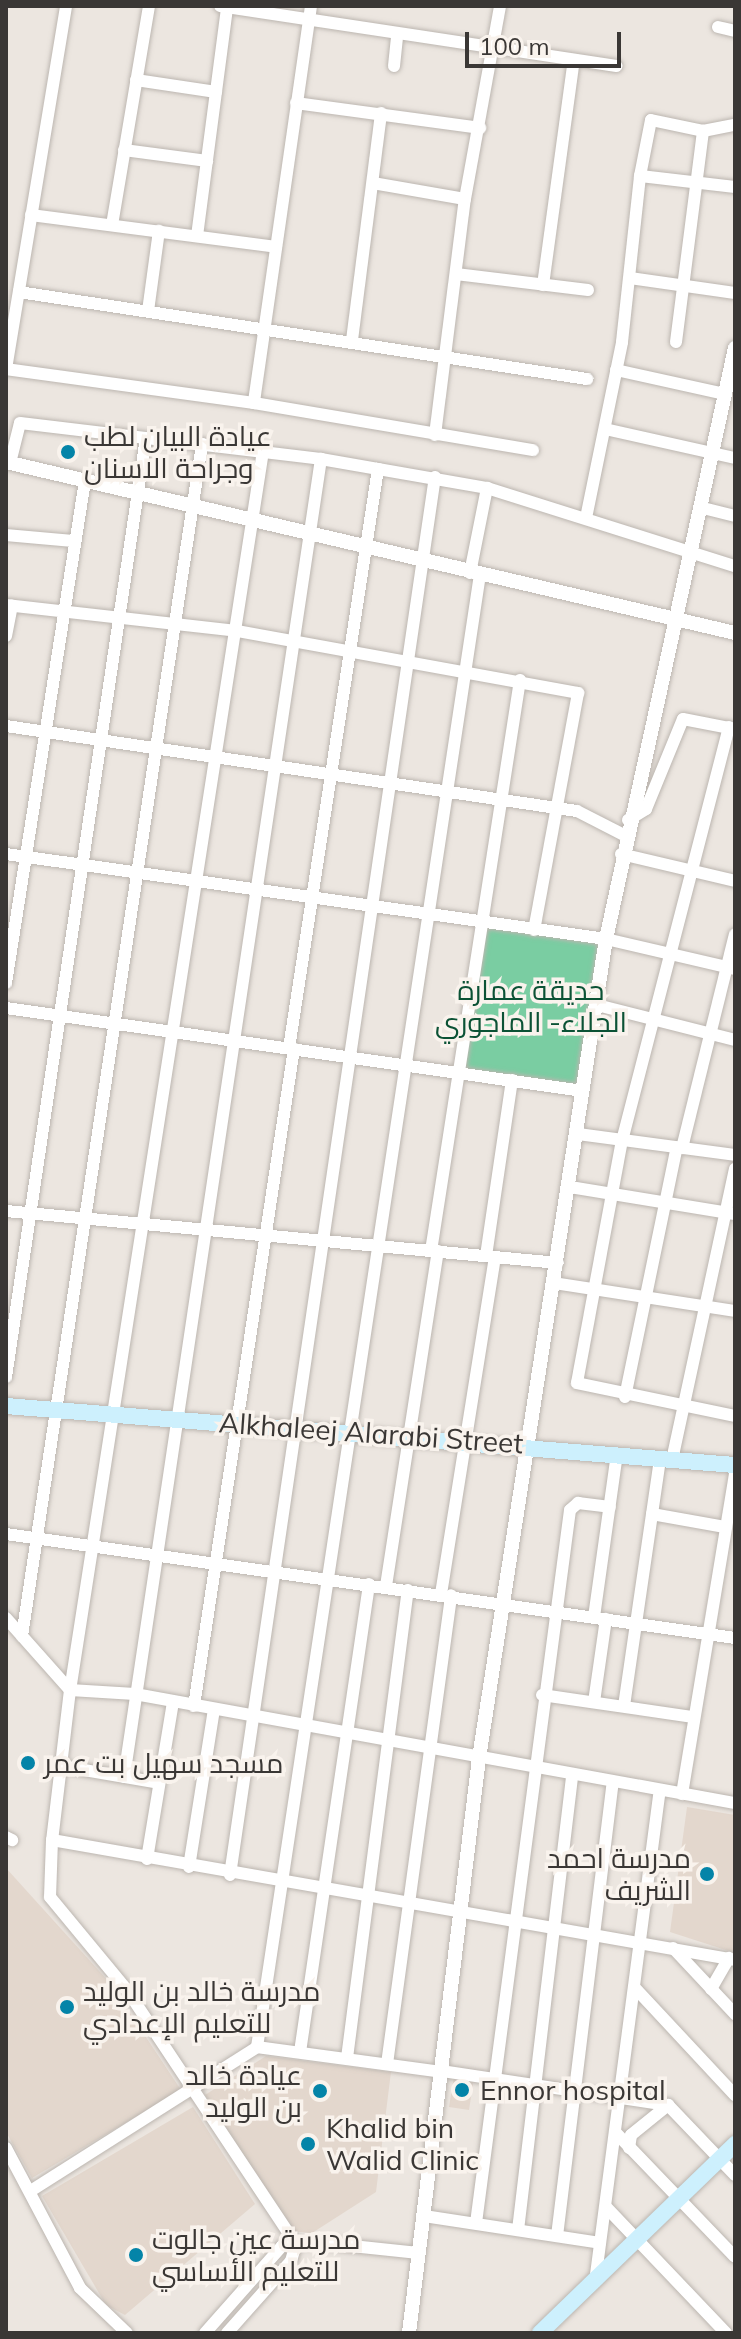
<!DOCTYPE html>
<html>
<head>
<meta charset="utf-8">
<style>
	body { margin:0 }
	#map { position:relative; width:741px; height:2339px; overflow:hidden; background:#ece6e0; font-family:Mulish,Cairo,sans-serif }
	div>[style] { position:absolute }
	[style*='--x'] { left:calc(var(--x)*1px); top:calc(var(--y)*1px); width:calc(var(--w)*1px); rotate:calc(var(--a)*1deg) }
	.built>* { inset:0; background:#e3d7cd }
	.green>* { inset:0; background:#7acda2 }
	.roads { filter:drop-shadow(0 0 2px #bcb6b0) drop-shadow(0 0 2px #bcb6b0) }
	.minor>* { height:12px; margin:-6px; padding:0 6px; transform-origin:6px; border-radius:6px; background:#fff }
	.tertiary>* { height:14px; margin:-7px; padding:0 7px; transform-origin:7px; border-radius:7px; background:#fff }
	.secondary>* { height:16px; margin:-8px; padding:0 8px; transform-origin:8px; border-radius:8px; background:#cdf0fd }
	.dots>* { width:22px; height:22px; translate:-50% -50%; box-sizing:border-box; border:4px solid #f9f3ed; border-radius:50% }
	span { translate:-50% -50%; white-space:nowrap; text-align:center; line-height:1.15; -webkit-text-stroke:7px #f9f3ed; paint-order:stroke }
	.poi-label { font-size:28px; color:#3a3735 }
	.left { translate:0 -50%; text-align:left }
	.right { translate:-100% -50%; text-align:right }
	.park-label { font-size:28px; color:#0b5235 }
	.street-label { font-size:28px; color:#3a3735 }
	.frame { position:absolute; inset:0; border:8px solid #3a3735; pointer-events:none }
	.scale { position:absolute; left:465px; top:32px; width:156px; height:36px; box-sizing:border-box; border:4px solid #3a3735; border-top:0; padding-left:10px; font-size:24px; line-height:28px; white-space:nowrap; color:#3a3735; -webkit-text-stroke:6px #f9f3ed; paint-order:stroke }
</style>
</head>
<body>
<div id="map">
	<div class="built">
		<i style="clip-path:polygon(687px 1807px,735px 1815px,735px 1953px,670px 1932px)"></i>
		<i style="clip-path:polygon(6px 1868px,110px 1983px,181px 2090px,32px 2178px,6px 2132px)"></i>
		<i style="clip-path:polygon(266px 2056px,391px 2072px,376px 2192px,312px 2233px,290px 2231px,205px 2095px)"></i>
		<i style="clip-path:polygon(455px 2069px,475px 2072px,469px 2110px,449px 2107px)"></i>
		<i style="clip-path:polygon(193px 2107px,255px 2204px,125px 2315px,106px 2305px,42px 2196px)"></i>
	</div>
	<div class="green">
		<i style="clip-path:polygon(478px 922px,605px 940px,583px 1090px,456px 1072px)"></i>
	</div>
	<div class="roads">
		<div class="minor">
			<i style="--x:220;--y:6;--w:401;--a:8.6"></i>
			<i style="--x:311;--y:6;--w:401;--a:98.2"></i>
			<i style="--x:254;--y:403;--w:283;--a:9.6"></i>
			<i style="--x:718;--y:27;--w:17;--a:13"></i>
			<i style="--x:394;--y:66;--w:30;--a:-84"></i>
			<i style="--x:136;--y:80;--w:81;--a:8.5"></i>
			<i style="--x:296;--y:103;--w:186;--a:7.7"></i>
			<i style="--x:124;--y:150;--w:84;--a:7.5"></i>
			<i style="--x:640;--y:176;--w:57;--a:-78.9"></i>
			<i style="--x:651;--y:120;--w:53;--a:11.9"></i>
			<i style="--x:373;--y:183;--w:93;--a:9.9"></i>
			<i style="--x:31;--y:215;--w:247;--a:7.4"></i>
			<i style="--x:112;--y:225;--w:222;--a:-80.4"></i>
			<i style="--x:197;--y:236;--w:231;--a:-82.5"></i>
			<i style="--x:456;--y:274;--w:133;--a:6.9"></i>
			<i style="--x:630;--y:278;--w:106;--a:8.1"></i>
			<i style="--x:543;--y:285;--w:227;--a:-82.2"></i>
			<i style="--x:19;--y:292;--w:575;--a:8.71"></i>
			<i style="--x:148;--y:311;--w:81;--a:-82.2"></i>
			<i style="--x:352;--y:340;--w:229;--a:-82.7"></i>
			<i style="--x:676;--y:342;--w:213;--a:-82.7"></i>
			<i style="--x:703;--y:131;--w:33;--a:-11"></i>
			<i style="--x:6;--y:369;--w:368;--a:-80.6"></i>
			<i style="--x:6;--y:369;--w:250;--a:7.8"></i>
			<i style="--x:616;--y:370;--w:112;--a:12.4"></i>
			<i style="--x:605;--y:429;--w:133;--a:12.6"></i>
			<i style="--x:435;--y:435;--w:238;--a:-82.8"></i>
			<i style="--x:465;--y:199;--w:196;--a:-79.7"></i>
			<i style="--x:263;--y:451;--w:1254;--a:98.85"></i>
			<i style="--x:70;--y:1690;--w:65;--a:3.5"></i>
			<i style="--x:135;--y:1694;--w:610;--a:10.3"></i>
			<i style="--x:10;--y:463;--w:41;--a:-76"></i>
			<i style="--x:20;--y:423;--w:303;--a:6.8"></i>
			<i style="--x:321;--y:459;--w:169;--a:9.9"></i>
			<i style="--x:487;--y:488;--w:260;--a:17.5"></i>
			<i style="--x:703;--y:508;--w:33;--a:14"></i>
			<i style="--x:586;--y:518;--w:180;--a:-78.4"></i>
			<i style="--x:622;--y:342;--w:167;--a:-83.8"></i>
			<i style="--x:640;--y:176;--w:96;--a:6.6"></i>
			<i style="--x:6;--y:535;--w:67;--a:5.1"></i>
			<i style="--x:470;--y:573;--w:87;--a:-78.7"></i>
			<i style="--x:6;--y:605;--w:232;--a:6.4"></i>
			<i style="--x:237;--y:631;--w:347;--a:10.3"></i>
			<i style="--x:578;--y:693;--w:241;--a:100.5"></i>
			<i style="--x:6;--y:636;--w:31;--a:-79"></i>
			<i style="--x:6;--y:726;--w:577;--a:8.47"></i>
			<i style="--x:577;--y:811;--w:53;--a:27.1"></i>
			<i style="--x:729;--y:727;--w:427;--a:104.5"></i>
			<i style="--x:622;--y:1140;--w:247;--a:100.5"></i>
			<i style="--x:577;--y:1383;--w:161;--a:11.8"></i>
			<i style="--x:628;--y:820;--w:21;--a:-31"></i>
			<i style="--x:646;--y:809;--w:97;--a:-67.7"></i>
			<i style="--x:683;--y:719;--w:53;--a:10.9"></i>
			<i style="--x:6;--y:854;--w:606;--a:8.06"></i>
			<i style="--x:606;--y:939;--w:132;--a:13.1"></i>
			<i style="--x:621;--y:854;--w:117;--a:13.3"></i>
			<i style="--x:6;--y:983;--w:508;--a:-81.06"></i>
			<i style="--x:597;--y:1005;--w:142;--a:14.2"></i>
			<i style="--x:6;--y:1008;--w:583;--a:8.19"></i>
			<i style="--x:289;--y:1048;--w:586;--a:-81.26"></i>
			<i style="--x:578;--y:1134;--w:158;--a:7.6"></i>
			<i style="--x:682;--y:1148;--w:220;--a:-76.1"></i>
			<i style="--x:570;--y:1187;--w:167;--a:9.3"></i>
			<i style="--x:6;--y:1211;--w:554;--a:5.38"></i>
			<i style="--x:431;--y:1251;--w:578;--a:-81.14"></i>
			<i style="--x:486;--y:1256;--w:178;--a:-81.6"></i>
			<i style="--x:554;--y:1283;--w:183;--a:8.8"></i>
			<i style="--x:6;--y:1377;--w:949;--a:-81.52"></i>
			<i style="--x:625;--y:1397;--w:255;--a:-78.3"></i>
			<i style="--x:672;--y:1460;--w:298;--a:-77.8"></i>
			<i style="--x:652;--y:1514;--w:74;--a:10.1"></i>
			<i style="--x:6;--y:1534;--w:736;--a:8.12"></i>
			<i style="--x:386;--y:1586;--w:339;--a:-81.2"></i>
			<i style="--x:441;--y:1594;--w:341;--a:-80.9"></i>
			<i style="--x:594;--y:1617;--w:165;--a:-82"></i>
			<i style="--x:6;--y:1618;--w:96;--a:48.4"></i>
			<i style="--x:70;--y:1690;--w:151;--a:96.8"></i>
			<i style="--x:52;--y:1840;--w:693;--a:9.96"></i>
			<i style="--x:22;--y:1636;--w:1206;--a:-81.41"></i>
			<i style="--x:542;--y:1695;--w:153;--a:8.3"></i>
			<i style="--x:594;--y:1702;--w:84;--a:-81.8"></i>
			<i style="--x:194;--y:1706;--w:665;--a:-81.35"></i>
			<i style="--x:624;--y:1706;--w:250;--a:-81.7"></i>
			<i style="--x:61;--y:1766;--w:99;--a:9.8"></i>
			<i style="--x:124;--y:1777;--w:1333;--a:-81.5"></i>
			<i style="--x:682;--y:1794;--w:325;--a:-80.6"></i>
			<i style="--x:6;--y:1837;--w:7;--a:27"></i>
			<i style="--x:52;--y:1840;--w:57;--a:92"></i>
			<i style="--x:50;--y:1897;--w:121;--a:50.4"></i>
			<i style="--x:127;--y:1990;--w:305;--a:56.4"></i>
			<i style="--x:147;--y:1859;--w:159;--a:-80.6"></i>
			<i style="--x:189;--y:1867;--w:159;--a:-81"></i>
			<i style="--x:230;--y:1875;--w:1413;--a:-81.66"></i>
			<i style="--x:673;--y:1948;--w:91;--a:46.8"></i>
			<i style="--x:636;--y:1989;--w:145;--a:47"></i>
			<i style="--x:711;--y:1989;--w:36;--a:-60"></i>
			<i style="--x:257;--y:2047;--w:1489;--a:-81.39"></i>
			<i style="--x:300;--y:2052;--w:473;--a:-81.6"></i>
			<i style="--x:347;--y:2058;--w:472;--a:-82.6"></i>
			<i style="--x:387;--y:2064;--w:473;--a:-82.2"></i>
			<i style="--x:442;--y:2071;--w:229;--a:8.6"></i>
			<i style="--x:668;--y:2105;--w:97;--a:46.3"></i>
			<i style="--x:617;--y:2134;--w:170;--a:46.2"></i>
			<i style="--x:6;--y:2148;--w:158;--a:62.1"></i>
			<i style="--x:80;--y:2288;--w:65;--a:43.8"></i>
			<i style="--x:629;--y:2148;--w:13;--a:-81"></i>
			<i style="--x:631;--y:2135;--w:48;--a:-39"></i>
			<i style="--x:32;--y:2190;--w:267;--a:-32.4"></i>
			<i style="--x:257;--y:2047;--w:180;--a:7.7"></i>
			<i style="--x:606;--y:2207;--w:174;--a:46.4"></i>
			<i style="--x:424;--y:2216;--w:178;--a:8.7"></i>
			<i style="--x:476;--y:2223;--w:719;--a:-82.49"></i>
			<i style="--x:570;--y:1510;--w:11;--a:-41"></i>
			<i style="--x:578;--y:1503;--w:32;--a:7"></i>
			<i style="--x:518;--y:2230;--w:457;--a:-83.2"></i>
			<i style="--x:557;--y:2236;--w:456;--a:-83"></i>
			<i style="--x:595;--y:2282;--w:496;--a:-82.5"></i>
			<i style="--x:205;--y:2333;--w:116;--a:-48.5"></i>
			<i style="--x:282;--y:2246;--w:32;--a:-7"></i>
			<i style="--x:314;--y:2242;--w:105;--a:6"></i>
			<i style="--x:227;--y:2333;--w:96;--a:-48.4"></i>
			<i style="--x:291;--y:2261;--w:18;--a:-74"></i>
		</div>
		<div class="tertiary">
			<i style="--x:6;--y:462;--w:749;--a:13.2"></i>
			<i style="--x:409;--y:2333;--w:579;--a:-83.06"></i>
			<i style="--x:479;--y:1758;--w:829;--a:-81.19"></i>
			<i style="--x:606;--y:939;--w:605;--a:-77.69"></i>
		</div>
		<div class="secondary">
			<i style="--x:6;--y:1406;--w:731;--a:4.63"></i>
			<i style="--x:540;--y:2333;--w:272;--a:-44.1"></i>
		</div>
	</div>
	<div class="dots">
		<i style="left:68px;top:452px;background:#0484a8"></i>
		<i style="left:28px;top:1763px;background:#0484a8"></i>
		<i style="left:707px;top:1874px;background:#0484a8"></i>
		<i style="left:67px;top:2007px;background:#0484a8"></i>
		<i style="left:462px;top:2090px;background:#0484a8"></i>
		<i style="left:320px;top:2091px;background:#0484a8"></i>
		<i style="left:308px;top:2144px;background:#0484a8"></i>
		<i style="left:136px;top:2255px;background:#0484a8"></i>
	</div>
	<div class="poi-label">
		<span class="left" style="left:84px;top:452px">عيادة البيان لطب<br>وجراحة الاسنان</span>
		<span class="left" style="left:44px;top:1763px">مسجد سهيل بت عمر</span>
		<span class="right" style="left:691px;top:1874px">مدرسة احمد<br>الشريف</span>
		<span class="left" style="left:83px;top:2007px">مدرسة خالد بن الوليد<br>للتعليم الإعدادي</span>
		<span class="right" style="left:302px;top:2091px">عيادة خالد<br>بن الوليد</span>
		<span class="left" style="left:480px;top:2090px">Ennor hospital</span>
		<span class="left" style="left:326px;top:2144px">Khalid bin<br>Walid Clinic</span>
		<span class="left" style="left:152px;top:2255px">مدرسة عين جالوت<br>للتعليم الأساسي</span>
	</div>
	<div class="park-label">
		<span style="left:531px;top:1006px">حديقة عمارة<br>الجلاء- الماجوري</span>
	</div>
	<div class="street-label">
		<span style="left:371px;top:1433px;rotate:4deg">Alkhaleej Alarabi Street</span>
	</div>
	<div class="frame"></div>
	<div class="scale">100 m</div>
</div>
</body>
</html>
